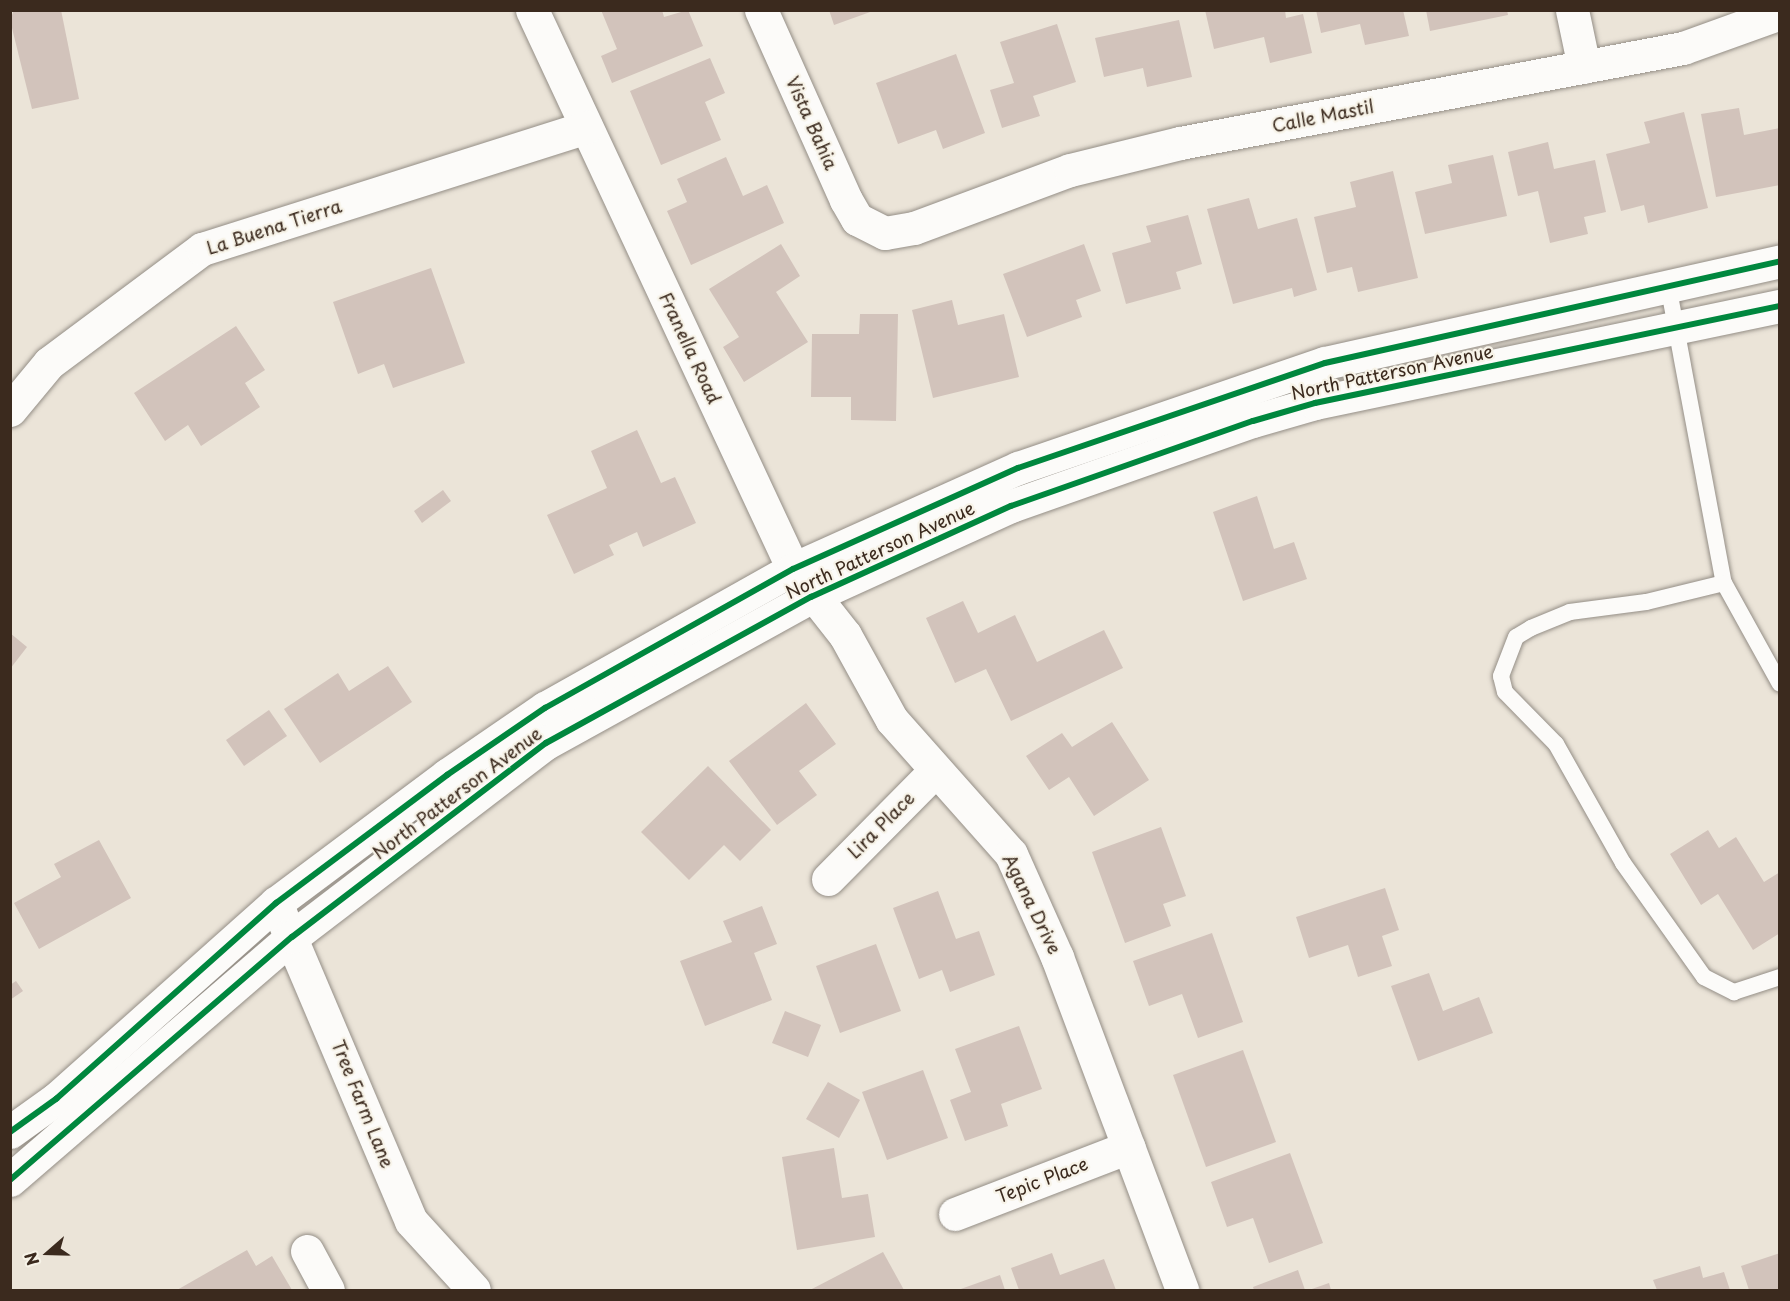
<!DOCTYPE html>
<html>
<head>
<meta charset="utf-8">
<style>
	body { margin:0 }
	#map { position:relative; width:1790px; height:1301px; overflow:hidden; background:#ebe4d8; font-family:"Playpen Sans",sans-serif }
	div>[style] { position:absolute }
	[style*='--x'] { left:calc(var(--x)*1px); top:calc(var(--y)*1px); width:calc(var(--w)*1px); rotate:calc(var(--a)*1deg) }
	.building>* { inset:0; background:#d2c3bb }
	.roads { filter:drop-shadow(0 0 2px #948e86) drop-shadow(0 0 2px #948e86) }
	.service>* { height:16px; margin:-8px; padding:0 8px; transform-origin:8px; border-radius:8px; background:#fcfbf9 }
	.minor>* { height:33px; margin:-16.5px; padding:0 16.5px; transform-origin:16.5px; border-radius:16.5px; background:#fcfbf9 }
	.secondary>* { height:33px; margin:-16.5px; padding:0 16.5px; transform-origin:16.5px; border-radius:16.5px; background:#fcfbf9 }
	.cycleway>* { height:6px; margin:-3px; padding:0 3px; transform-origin:3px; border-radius:3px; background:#00873e }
	span { translate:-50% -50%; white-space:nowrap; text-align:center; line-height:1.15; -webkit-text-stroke:4.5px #f7f3e8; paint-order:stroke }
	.street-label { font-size:18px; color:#3b2a1e }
	.frame { position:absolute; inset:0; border:12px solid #3b2a1e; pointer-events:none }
	.north { position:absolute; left:18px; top:1223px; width:60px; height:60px; -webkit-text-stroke:4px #f7f3e8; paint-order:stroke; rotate:250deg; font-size:16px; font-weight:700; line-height:24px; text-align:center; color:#3b2a1e }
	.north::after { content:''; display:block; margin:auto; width:21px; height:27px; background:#3b2a1e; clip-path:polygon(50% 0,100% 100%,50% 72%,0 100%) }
</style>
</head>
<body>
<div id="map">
	<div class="building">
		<i style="clip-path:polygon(14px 10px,61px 10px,79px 99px,32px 109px,10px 20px)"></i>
		<i style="clip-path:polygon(601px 10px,662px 10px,664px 17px,688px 10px,703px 46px,612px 83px,601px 56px,617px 49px)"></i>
		<i style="clip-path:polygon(829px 10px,873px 10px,873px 11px,834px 25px)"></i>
		<i style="clip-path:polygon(1205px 10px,1285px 10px,1286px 18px,1303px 14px,1312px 53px,1270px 63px,1264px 37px,1214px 49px)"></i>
		<i style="clip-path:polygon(1316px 10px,1403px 10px,1409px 36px,1365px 45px,1360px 24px,1321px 33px)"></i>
		<i style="clip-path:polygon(1426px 10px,1507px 10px,1508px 15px,1430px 31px)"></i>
		<i style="clip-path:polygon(1179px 20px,1192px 77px,1147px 87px,1143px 68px,1104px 77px,1095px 38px)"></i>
		<i style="clip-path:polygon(1057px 24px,1076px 82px,1033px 96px,1040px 116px,1002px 128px,990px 90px,1014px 83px,1000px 42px)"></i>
		<i style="clip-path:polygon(956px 54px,985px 133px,943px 149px,936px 130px,898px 144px,876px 83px)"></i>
		<i style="clip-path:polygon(710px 58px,725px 93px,705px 102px,721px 140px,661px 165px,630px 91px)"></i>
		<i style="clip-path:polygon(1739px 108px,1744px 135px,1780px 128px,1780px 185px,1716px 197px,1701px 114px)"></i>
		<i style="clip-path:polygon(1684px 112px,1708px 208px,1648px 223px,1644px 205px,1621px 211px,1606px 154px,1650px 143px,1644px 122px)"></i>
		<i style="clip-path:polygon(1548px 142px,1554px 169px,1595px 160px,1606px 212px,1584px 217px,1588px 234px,1550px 243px,1538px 191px,1518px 196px,1508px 152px)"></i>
		<i style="clip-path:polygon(1493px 155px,1507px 216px,1425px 234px,1415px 192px,1452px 183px,1448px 165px)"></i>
		<i style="clip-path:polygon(726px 157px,743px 196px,767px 185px,784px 223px,691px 265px,667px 211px,687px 202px,677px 179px)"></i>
		<i style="clip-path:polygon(1393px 171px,1418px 278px,1358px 292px,1352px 267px,1327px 273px,1314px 217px,1356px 207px,1350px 182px)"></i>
		<i style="clip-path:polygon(1249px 198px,1258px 229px,1297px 218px,1317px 290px,1294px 297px,1292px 288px,1233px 304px,1207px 209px)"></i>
		<i style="clip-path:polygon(1188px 215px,1202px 264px,1176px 272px,1181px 289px,1126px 304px,1112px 253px,1151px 242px,1146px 226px)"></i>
		<i style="clip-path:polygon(781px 244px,800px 276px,776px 292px,808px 342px,744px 382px,723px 347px,739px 337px,709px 289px)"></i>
		<i style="clip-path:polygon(1084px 244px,1101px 291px,1076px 300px,1082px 317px,1027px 337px,1003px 274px)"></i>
		<i style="clip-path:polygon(431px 268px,465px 363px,393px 388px,384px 364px,358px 374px,333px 302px)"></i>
		<i style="clip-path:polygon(952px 300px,958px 325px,1004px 314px,1019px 377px,933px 398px,912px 310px)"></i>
		<i style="clip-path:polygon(860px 314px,898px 314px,896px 421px,851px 420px,851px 397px,811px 397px,812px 334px,859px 334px)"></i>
		<i style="clip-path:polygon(236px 326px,265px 370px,245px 383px,260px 407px,201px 446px,188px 425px,165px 441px,134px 393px)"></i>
		<i style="clip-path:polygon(637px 430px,661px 483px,675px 477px,696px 523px,643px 547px,637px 532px,609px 545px,614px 555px,574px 574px,547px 515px,607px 488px,591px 451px)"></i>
		<i style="clip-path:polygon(443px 490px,451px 501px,422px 523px,414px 511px)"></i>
		<i style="clip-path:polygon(1257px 496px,1274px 549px,1294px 542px,1307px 579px,1243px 601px,1213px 512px)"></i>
		<i style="clip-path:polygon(963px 601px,978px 633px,1015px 615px,1037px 662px,1104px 630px,1123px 668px,1011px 721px,986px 669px,955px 683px,926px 618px)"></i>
		<i style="clip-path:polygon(10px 633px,27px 647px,10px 669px)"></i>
		<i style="clip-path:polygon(388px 666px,412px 702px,320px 763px,284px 709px,338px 673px,349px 691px)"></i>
		<i style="clip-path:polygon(806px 703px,836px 744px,799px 771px,817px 795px,777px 825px,729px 761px)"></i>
		<i style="clip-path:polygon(269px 710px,287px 736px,244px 766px,226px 740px)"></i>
		<i style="clip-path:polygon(1112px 722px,1149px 780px,1094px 816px,1069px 777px,1049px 790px,1026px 756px,1062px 733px,1072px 747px)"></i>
		<i style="clip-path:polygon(708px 766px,771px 830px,740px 861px,724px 845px,689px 880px,641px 832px)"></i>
		<i style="clip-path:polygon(1161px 827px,1186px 896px,1163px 904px,1171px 926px,1125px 943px,1092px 852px)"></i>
		<i style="clip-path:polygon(1708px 830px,1719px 848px,1736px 837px,1764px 882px,1780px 872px,1780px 933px,1753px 950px,1718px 894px,1701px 905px,1670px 854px)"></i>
		<i style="clip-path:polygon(99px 840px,131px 898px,39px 949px,14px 903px,61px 877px,54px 864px)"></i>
		<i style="clip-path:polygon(1385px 888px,1399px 930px,1382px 936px,1392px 966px,1358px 977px,1348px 945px,1309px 958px,1296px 917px)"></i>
		<i style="clip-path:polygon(938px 891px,956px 939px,979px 931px,995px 975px,950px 992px,942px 970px,919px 979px,893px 908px)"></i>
		<i style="clip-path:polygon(762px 906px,777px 944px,754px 953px,772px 1000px,705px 1026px,680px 961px,732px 942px,723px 921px)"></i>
		<i style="clip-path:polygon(1212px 933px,1243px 1022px,1198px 1038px,1182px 994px,1149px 1006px,1133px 961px)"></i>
		<i style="clip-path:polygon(876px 944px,901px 1011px,840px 1033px,816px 966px)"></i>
		<i style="clip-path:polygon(1429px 973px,1443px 1011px,1479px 997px,1493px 1033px,1418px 1061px,1391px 986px)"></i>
		<i style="clip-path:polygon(16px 981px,23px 991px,10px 1000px,10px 985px)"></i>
		<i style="clip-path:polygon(785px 1011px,821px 1025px,808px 1057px,772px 1043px)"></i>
		<i style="clip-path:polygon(1019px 1026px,1042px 1089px,1001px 1104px,1008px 1126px,965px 1141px,950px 1100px,971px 1092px,955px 1049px)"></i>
		<i style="clip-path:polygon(1243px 1050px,1276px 1142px,1206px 1167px,1173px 1075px)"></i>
		<i style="clip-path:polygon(923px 1070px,948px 1138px,887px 1160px,862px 1092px)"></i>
		<i style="clip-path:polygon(828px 1082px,860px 1100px,839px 1138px,806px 1119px)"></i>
		<i style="clip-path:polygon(834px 1148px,842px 1198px,868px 1194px,875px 1237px,797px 1250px,782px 1157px)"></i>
		<i style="clip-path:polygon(1290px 1153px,1323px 1243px,1269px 1263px,1253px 1218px,1227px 1227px,1211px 1182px)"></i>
		<i style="clip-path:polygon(247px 1250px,256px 1266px,272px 1256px,292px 1290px,177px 1290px)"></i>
		<i style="clip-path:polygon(883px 1252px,904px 1290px,810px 1290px)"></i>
		<i style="clip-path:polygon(1052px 1253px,1060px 1275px,1104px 1259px,1116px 1290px,1019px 1290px,1011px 1268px)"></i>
		<i style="clip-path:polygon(1780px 1253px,1780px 1290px,1749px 1290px,1741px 1266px)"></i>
		<i style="clip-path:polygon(1700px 1266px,1703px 1278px,1724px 1272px,1730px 1290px,1657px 1290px,1653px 1280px)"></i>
		<i style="clip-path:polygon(1298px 1270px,1305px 1290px,1254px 1290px,1253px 1287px)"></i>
		<i style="clip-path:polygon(1000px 1275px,1005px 1290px,958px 1290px)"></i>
		<i style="clip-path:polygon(1329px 1283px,1331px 1290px,1309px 1290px)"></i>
	</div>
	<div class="roads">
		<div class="service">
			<i style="--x:1668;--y:285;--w:303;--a:79.4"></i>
			<i style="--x:1724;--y:583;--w:115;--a:61"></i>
			<i style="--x:1724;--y:583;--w:80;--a:166.3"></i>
			<i style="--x:1646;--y:602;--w:77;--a:172.5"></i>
			<i style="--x:1570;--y:612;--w:42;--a:157.7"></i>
			<i style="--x:1531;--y:628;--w:17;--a:149"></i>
			<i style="--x:1516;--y:637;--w:42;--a:111"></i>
			<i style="--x:1501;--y:676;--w:16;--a:76"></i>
			<i style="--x:1505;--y:692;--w:73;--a:45.6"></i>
			<i style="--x:1556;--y:744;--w:137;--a:60.6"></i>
			<i style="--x:1623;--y:863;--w:140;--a:54.6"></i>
			<i style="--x:1704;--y:977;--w:34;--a:27"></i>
			<i style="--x:1734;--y:992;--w:48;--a:-18.1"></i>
		</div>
		<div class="minor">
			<i style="--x:532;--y:10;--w:617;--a:64.97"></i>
			<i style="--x:793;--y:569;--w:84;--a:51.8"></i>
			<i style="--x:845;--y:635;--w:97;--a:61.1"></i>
			<i style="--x:892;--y:720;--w:179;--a:48.4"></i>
			<i style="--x:1011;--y:854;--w:113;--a:65.9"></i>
			<i style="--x:1057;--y:957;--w:356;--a:69.4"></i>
			<i style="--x:761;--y:10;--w:208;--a:65.9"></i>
			<i style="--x:846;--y:200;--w:22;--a:60"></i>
			<i style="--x:857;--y:219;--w:31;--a:27"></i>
			<i style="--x:885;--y:233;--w:29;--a:-10"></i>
			<i style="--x:914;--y:228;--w:166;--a:-20.4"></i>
			<i style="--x:1070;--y:170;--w:113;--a:-13.8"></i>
			<i style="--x:1180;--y:143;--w:512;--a:-10.7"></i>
			<i style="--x:1683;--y:48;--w:103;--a:-19.8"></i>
			<i style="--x:1572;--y:10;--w:58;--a:78.1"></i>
			<i style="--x:10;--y:410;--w:61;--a:-50.3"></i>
			<i style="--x:49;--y:363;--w:191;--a:-36.7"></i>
			<i style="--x:202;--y:249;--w:403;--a:-17.6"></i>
			<i style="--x:828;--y:879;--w:152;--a:-45.3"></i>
			<i style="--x:276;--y:903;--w:345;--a:67"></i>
			<i style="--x:411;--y:1221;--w:93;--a:47.6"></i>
			<i style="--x:955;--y:1214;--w:186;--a:-21.1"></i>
			<i style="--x:307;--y:1251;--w:44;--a:61.7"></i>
		</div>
		<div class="secondary">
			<i style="--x:10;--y:1132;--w:57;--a:-35.7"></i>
			<i style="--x:56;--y:1099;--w:295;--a:-41.7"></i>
			<i style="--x:276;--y:903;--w:214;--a:-36.8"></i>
			<i style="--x:447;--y:775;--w:119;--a:-34.4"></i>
			<i style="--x:545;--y:708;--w:284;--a:-29.3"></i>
			<i style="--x:793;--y:569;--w:247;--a:-24.2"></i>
			<i style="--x:1018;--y:468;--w:324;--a:-18.9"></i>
			<i style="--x:1325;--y:363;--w:466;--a:-12.6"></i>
			<i style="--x:10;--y:1180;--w:372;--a:-40.8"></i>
			<i style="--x:292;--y:937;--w:320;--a:-37.4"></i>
			<i style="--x:546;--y:743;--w:303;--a:-28.9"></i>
			<i style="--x:811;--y:597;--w:220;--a:-24.5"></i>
			<i style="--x:1011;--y:506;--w:256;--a:-19.4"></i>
			<i style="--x:1253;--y:421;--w:65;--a:-16.2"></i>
			<i style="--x:1315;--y:403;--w:475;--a:-11.8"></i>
		</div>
	</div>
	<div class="cycleway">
		<i style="--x:10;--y:1132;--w:57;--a:-35.7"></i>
		<i style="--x:56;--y:1099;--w:295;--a:-41.7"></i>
		<i style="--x:276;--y:903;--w:214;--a:-36.8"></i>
		<i style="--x:447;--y:775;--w:119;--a:-34.4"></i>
		<i style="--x:545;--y:708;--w:284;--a:-29.3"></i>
		<i style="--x:793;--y:569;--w:247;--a:-24.2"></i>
		<i style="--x:1018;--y:468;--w:324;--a:-18.9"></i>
		<i style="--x:1325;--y:363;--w:466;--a:-12.6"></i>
		<i style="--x:10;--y:1180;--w:372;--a:-40.8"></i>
		<i style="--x:292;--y:937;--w:320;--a:-37.4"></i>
		<i style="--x:546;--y:743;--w:303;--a:-28.9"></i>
		<i style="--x:811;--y:597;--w:220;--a:-24.5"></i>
		<i style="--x:1011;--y:506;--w:256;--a:-19.4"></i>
		<i style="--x:1253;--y:421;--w:65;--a:-16.2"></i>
		<i style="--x:1315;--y:403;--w:475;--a:-11.8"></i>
	</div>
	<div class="street-label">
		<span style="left:1323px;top:116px;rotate:-11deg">Calle Mastil</span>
		<span style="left:812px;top:123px;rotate:66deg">Vista Bahia</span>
		<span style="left:274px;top:227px;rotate:-18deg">La Buena Tierra</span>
		<span style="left:690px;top:348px;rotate:65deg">Franella Road</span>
		<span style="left:1392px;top:372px;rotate:-12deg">North Patterson Avenue</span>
		<span style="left:880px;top:550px;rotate:-25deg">North Patterson Avenue</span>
		<span style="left:457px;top:793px;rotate:-37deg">North Patterson Avenue</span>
		<span style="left:881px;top:825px;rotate:-45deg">Lira Place</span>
		<span style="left:1032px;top:904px;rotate:64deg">Agana Drive</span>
		<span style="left:363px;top:1104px;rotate:68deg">Tree Farm Lane</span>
		<span style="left:1042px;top:1180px;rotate:-21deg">Tepic Place</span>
	</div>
	<div class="frame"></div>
	<div class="north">N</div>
</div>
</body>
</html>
